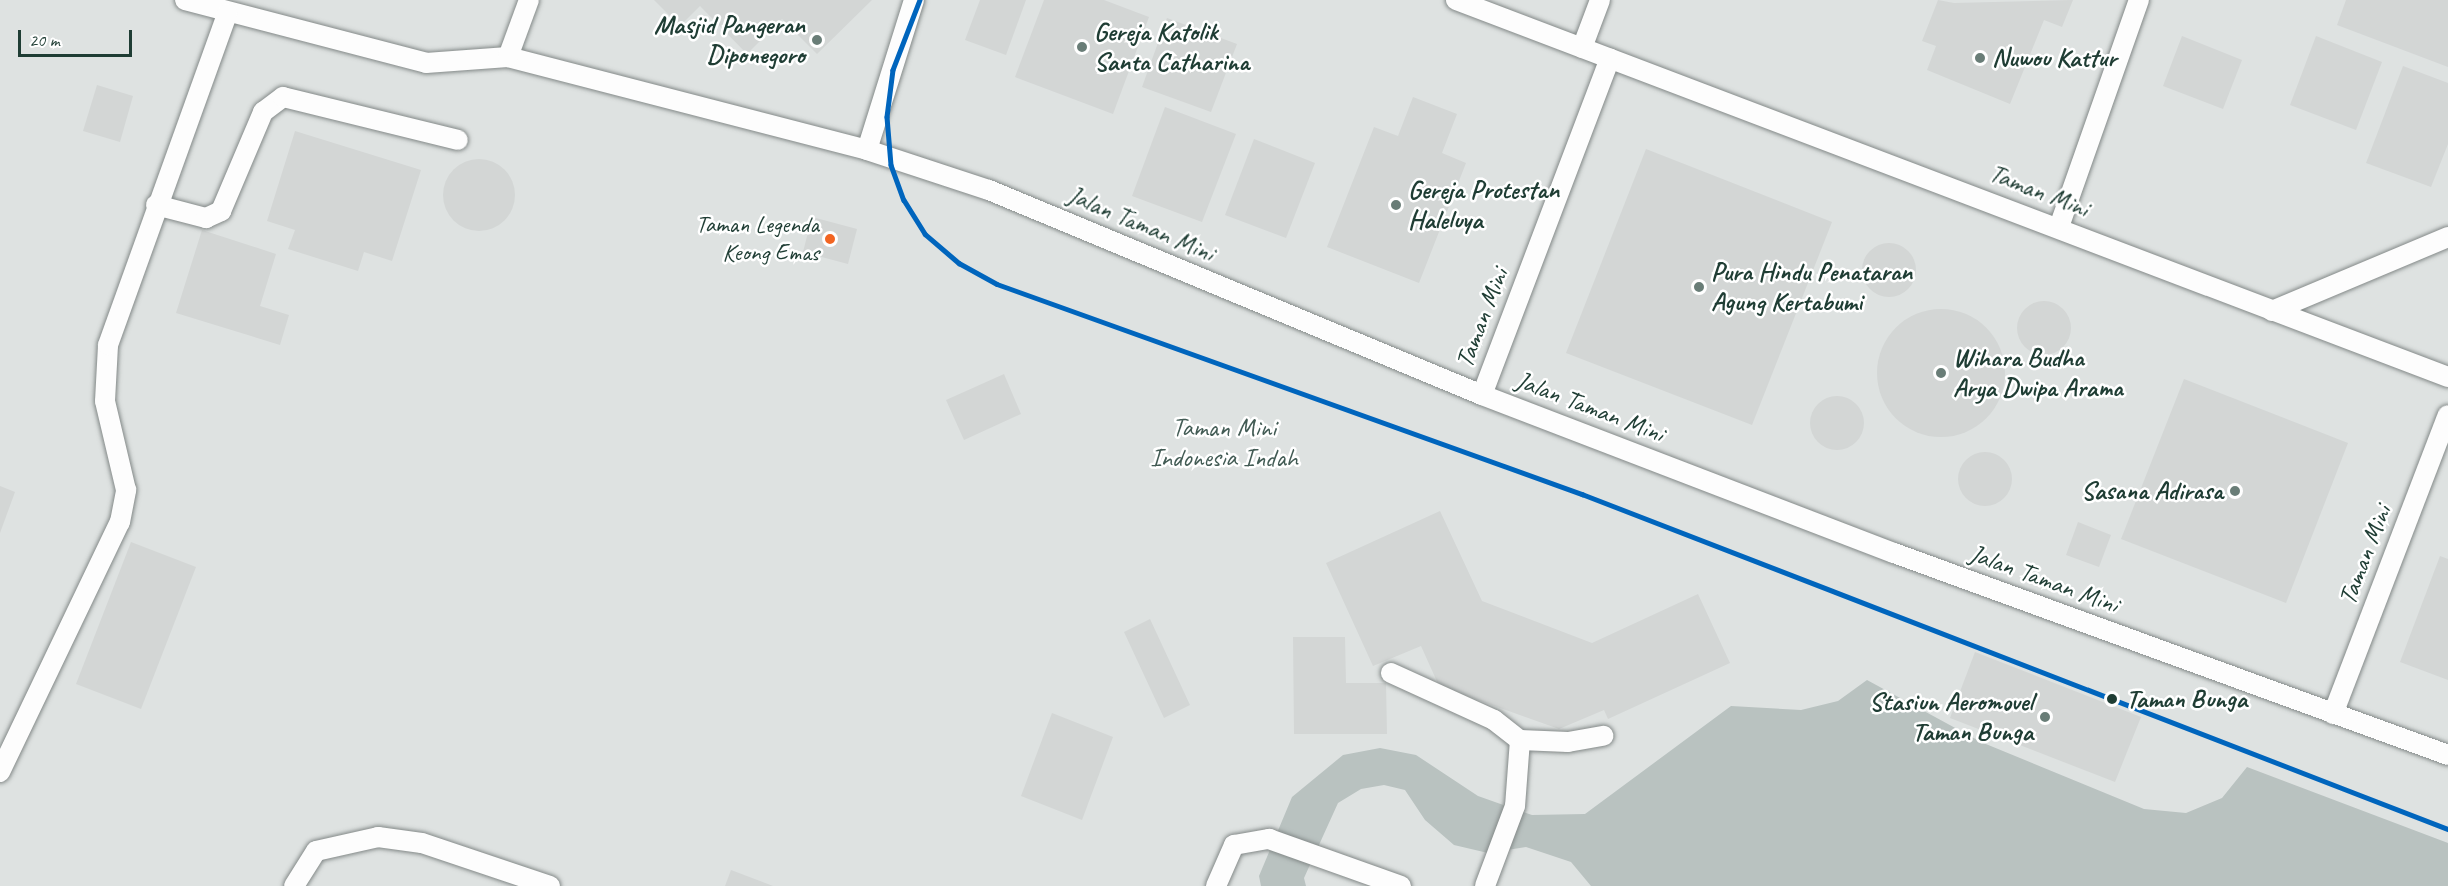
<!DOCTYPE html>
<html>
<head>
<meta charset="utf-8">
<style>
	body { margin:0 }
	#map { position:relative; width:2448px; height:886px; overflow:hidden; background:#f2f3f3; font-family:Caveat,sans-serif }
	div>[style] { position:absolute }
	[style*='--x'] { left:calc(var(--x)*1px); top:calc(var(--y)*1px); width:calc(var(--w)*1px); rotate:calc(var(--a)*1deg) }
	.green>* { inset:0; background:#dee2e1 }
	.water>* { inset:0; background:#b9c2c0 }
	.building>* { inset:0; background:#d3d6d5 }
	.round { border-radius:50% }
	.roads { filter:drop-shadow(0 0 2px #838988) drop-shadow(0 0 2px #838988) }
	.lane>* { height:20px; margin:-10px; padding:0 10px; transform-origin:10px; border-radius:10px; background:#fdfdfd }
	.tram-1>* { height:4.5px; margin:-2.25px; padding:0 2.25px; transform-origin:2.25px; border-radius:2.25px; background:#0065bd }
	.dots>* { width:16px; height:16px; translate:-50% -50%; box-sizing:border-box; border:3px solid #fff; border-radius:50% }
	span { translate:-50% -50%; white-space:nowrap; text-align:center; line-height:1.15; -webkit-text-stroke:5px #fff; paint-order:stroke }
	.bus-label { font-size:24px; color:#1f3d34 }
	.right { translate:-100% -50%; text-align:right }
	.poi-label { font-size:26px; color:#1f3d34; font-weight:700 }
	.left { translate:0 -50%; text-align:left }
	.street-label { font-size:26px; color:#1f3d34 }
	.park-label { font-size:26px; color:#425b54 }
	.stop-label { font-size:26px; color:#1f3d34; font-weight:700 }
	.scale { position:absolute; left:18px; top:30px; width:114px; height:27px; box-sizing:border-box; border:3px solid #1f3d34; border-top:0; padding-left:8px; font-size:18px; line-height:21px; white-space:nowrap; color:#1f3d34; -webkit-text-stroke:4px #fff; paint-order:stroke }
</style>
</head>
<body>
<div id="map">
	<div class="green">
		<i style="clip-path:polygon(0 0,2448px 0,2448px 886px,0 886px)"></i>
	</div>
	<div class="water">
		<i style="clip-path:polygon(1867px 680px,1981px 742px,2144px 809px,2186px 813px,2222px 798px,2247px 767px,2448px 843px,2448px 886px,1591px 886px,1571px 862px,1526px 847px,1488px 853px,1454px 845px,1425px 820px,1405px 790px,1384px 785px,1361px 789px,1338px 803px,1304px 878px,1306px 886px,1261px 886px,1259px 876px,1292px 797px,1343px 755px,1380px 748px,1416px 755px,1478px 796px,1532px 815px,1585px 814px,1731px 706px,1801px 710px,1838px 701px)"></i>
	</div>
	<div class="building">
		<i style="clip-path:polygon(654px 0,872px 0,817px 54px,782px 19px,747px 54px,700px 6px,680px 26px)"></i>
		<i style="clip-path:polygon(980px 0,1026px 0,1006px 55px,965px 40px)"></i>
		<i style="clip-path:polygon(1044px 0,1104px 0,1149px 17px,1113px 114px,1015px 77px)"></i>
		<i style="clip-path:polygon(1938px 0,1954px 3px,2073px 0,2062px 27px,2044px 20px,2010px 104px,1927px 70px,1936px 46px,1922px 41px)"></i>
		<i style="clip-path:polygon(2346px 0,2448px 0,2448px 67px,2337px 25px)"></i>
		<i style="clip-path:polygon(1167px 18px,1237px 44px,1211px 112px,1142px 87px)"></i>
		<i style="clip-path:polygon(2182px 36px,2242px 60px,2223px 109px,2163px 86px)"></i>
		<i style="clip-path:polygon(2316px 36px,2382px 62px,2356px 130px,2290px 105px)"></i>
		<i style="clip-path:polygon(2403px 66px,2448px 83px,2448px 144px,2431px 187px,2366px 163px)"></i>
		<i style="clip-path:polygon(97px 85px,133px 96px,120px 142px,83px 131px)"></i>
		<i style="clip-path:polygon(1413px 97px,1457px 114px,1442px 153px,1466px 163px,1419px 283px,1327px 247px,1374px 127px,1398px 136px)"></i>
		<i style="clip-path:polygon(1165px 107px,1236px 134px,1202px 222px,1132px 196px)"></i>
		<i style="clip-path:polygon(295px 131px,421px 170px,392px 261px,364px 252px,358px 271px,288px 249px,295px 230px,267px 221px)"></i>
		<i style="clip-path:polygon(1254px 139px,1315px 163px,1286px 238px,1225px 215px)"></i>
		<i style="clip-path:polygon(1646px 149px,1832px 222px,1752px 425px,1566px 353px)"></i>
		<i class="round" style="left:443px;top:159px;width:72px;height:72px"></i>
		<i style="clip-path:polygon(812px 217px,857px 229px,848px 264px,803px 252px)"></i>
		<i style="clip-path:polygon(202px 230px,276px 254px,260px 306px,289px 315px,280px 345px,176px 313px)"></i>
		<i class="round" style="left:1862px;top:243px;width:54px;height:54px"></i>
		<i class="round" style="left:2017px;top:301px;width:54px;height:54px"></i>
		<i class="round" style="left:1877px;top:309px;width:128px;height:128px"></i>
		<i style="clip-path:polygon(1004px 374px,1021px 414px,964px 440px,946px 400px)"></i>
		<i style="clip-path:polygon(2184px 379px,2348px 443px,2286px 603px,2121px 539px)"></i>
		<i class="round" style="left:1810px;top:396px;width:54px;height:54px"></i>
		<i class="round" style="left:1958px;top:452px;width:54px;height:54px"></i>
		<i style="clip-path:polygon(0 486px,15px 492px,0 533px)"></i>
		<i style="clip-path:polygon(1440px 511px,1482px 601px,1592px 643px,1698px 594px,1730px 663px,1608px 719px,1604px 710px,1559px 729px,1439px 686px,1421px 646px,1373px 666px,1326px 563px)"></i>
		<i style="clip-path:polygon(2078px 522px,2111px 535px,2099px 567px,2066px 555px)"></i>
		<i style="clip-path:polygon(131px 542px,196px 567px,141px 709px,76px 684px)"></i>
		<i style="clip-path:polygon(2440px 556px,2448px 559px,2448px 680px,2400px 662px)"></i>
		<i style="clip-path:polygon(1150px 619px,1190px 705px,1164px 718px,1124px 632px)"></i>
		<i style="clip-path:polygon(1293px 637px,1345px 637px,1346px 683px,1386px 683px,1387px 734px,1294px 734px)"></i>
		<i style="clip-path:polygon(1975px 652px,2141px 717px,2115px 782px,1950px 718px)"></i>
		<i style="clip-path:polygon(1052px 713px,1113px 737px,1082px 820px,1021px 796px)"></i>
		<i style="clip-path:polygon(731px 870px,773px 886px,725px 886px)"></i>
	</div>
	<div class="roads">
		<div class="lane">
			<i style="--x:185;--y:0;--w:249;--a:14.6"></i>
			<i style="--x:426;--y:63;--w:82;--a:-4.2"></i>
			<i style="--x:508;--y:57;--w:371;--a:14.5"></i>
			<i style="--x:914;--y:0;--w:157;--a:107.4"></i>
			<i style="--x:867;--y:150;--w:128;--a:18.2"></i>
			<i style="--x:989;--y:190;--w:534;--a:22.58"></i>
			<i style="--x:1482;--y:395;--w:441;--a:21"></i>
			<i style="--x:1894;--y:553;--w:590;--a:20.03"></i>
			<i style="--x:1456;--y:0;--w:1061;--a:20.81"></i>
			<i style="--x:1582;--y:48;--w:51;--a:-69.4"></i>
			<i style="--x:508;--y:57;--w:61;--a:-69.8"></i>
			<i style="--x:156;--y:205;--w:52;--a:14.6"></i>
			<i style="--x:206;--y:218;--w:17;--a:-25"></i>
			<i style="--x:221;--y:211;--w:108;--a:-67"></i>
			<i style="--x:263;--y:112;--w:25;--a:-37"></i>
			<i style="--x:283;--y:97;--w:180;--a:13.8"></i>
			<i style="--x:2059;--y:227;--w:241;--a:-70.6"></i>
			<i style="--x:2272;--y:311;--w:191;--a:-22.8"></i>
			<i style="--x:1482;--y:395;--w:360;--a:-69.2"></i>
			<i style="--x:1391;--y:673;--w:113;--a:24.5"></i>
			<i style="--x:1494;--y:720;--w:33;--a:38"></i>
			<i style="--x:1520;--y:740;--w:66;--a:94.3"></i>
			<i style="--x:1515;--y:806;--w:85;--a:110.6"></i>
			<i style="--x:2333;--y:714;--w:320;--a:-69"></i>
			<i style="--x:1520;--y:740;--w:48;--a:2.4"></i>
			<i style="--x:1568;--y:742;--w:36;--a:-10"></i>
			<i style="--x:0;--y:772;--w:277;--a:-64.4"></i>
			<i style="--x:120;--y:522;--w:33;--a:-79"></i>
			<i style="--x:126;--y:490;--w:91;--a:-103.3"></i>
			<i style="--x:105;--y:401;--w:56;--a:-86.9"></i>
			<i style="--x:108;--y:345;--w:352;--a:-70.2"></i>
			<i style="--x:294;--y:886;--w:41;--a:-57.8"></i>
			<i style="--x:316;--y:851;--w:64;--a:-12.7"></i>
			<i style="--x:378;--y:837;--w:44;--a:7.8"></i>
			<i style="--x:422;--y:843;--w:135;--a:18.6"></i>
			<i style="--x:1216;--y:886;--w:45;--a:-66.3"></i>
			<i style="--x:1234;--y:845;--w:36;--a:-10"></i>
			<i style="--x:1269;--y:839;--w:140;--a:19.6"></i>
		</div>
	</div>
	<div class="tram-1">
		<i style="--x:920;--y:0;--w:75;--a:111.1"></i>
		<i style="--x:893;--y:70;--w:47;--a:97.3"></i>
		<i style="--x:887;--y:117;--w:48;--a:85.2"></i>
		<i style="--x:891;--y:165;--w:37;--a:70"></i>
		<i style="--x:904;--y:200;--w:40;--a:58"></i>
		<i style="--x:925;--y:234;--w:45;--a:40.5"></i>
		<i style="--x:959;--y:263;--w:43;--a:28.9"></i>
		<i style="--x:997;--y:284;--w:622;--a:19.75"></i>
		<i style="--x:1582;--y:494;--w:929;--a:21.15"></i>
	</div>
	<div class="dots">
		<i style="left:817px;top:40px;background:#697d77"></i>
		<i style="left:1082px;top:47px;background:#697d77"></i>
		<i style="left:1980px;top:58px;background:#697d77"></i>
		<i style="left:1396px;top:205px;background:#697d77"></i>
		<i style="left:830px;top:239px;background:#f26522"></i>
		<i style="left:1699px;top:287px;background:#697d77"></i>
		<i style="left:1941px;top:373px;background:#697d77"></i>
		<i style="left:2235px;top:491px;background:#697d77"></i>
		<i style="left:2112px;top:699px;background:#1f3d34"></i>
		<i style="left:2045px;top:717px;background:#697d77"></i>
	</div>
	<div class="bus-label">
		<span class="right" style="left:819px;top:239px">Taman Legenda<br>Keong Emas</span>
	</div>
	<div class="poi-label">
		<span class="right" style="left:805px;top:40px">Masjid Pangeran<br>Diponegoro</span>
		<span class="left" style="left:1094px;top:47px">Gereja Katolik<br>Santa Catharina</span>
		<span class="left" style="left:1992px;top:58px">Nuwou Kattur</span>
		<span class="left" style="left:1408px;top:205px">Gereja Protestan<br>Haleluya</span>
		<span class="left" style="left:1711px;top:287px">Pura Hindu Penataran<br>Agung Kertabumi</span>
		<span class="left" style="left:1953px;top:373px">Wihara Budha<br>Arya Dwipa Arama</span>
		<span class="right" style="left:2223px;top:491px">Sasana Adirasa</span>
		<span class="right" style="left:2033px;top:717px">Stasiun Aeromovel<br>Taman Bunga</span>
	</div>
	<div class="street-label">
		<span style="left:2039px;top:191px;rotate:21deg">Taman Mini</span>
		<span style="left:1141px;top:224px;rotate:23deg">Jalan Taman Mini</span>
		<span style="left:1482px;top:318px;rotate:-69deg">Taman Mini</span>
		<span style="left:1590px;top:407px;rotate:21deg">Jalan Taman Mini</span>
		<span style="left:2365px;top:555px;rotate:-69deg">Taman Mini</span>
		<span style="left:2044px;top:579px;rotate:20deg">Jalan Taman Mini</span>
	</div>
	<div class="park-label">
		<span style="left:1224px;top:443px">Taman Mini<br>Indonesia Indah</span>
	</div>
	<div class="stop-label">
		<span class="left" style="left:2126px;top:699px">Taman Bunga</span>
	</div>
	<div class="scale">20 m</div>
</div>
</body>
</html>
